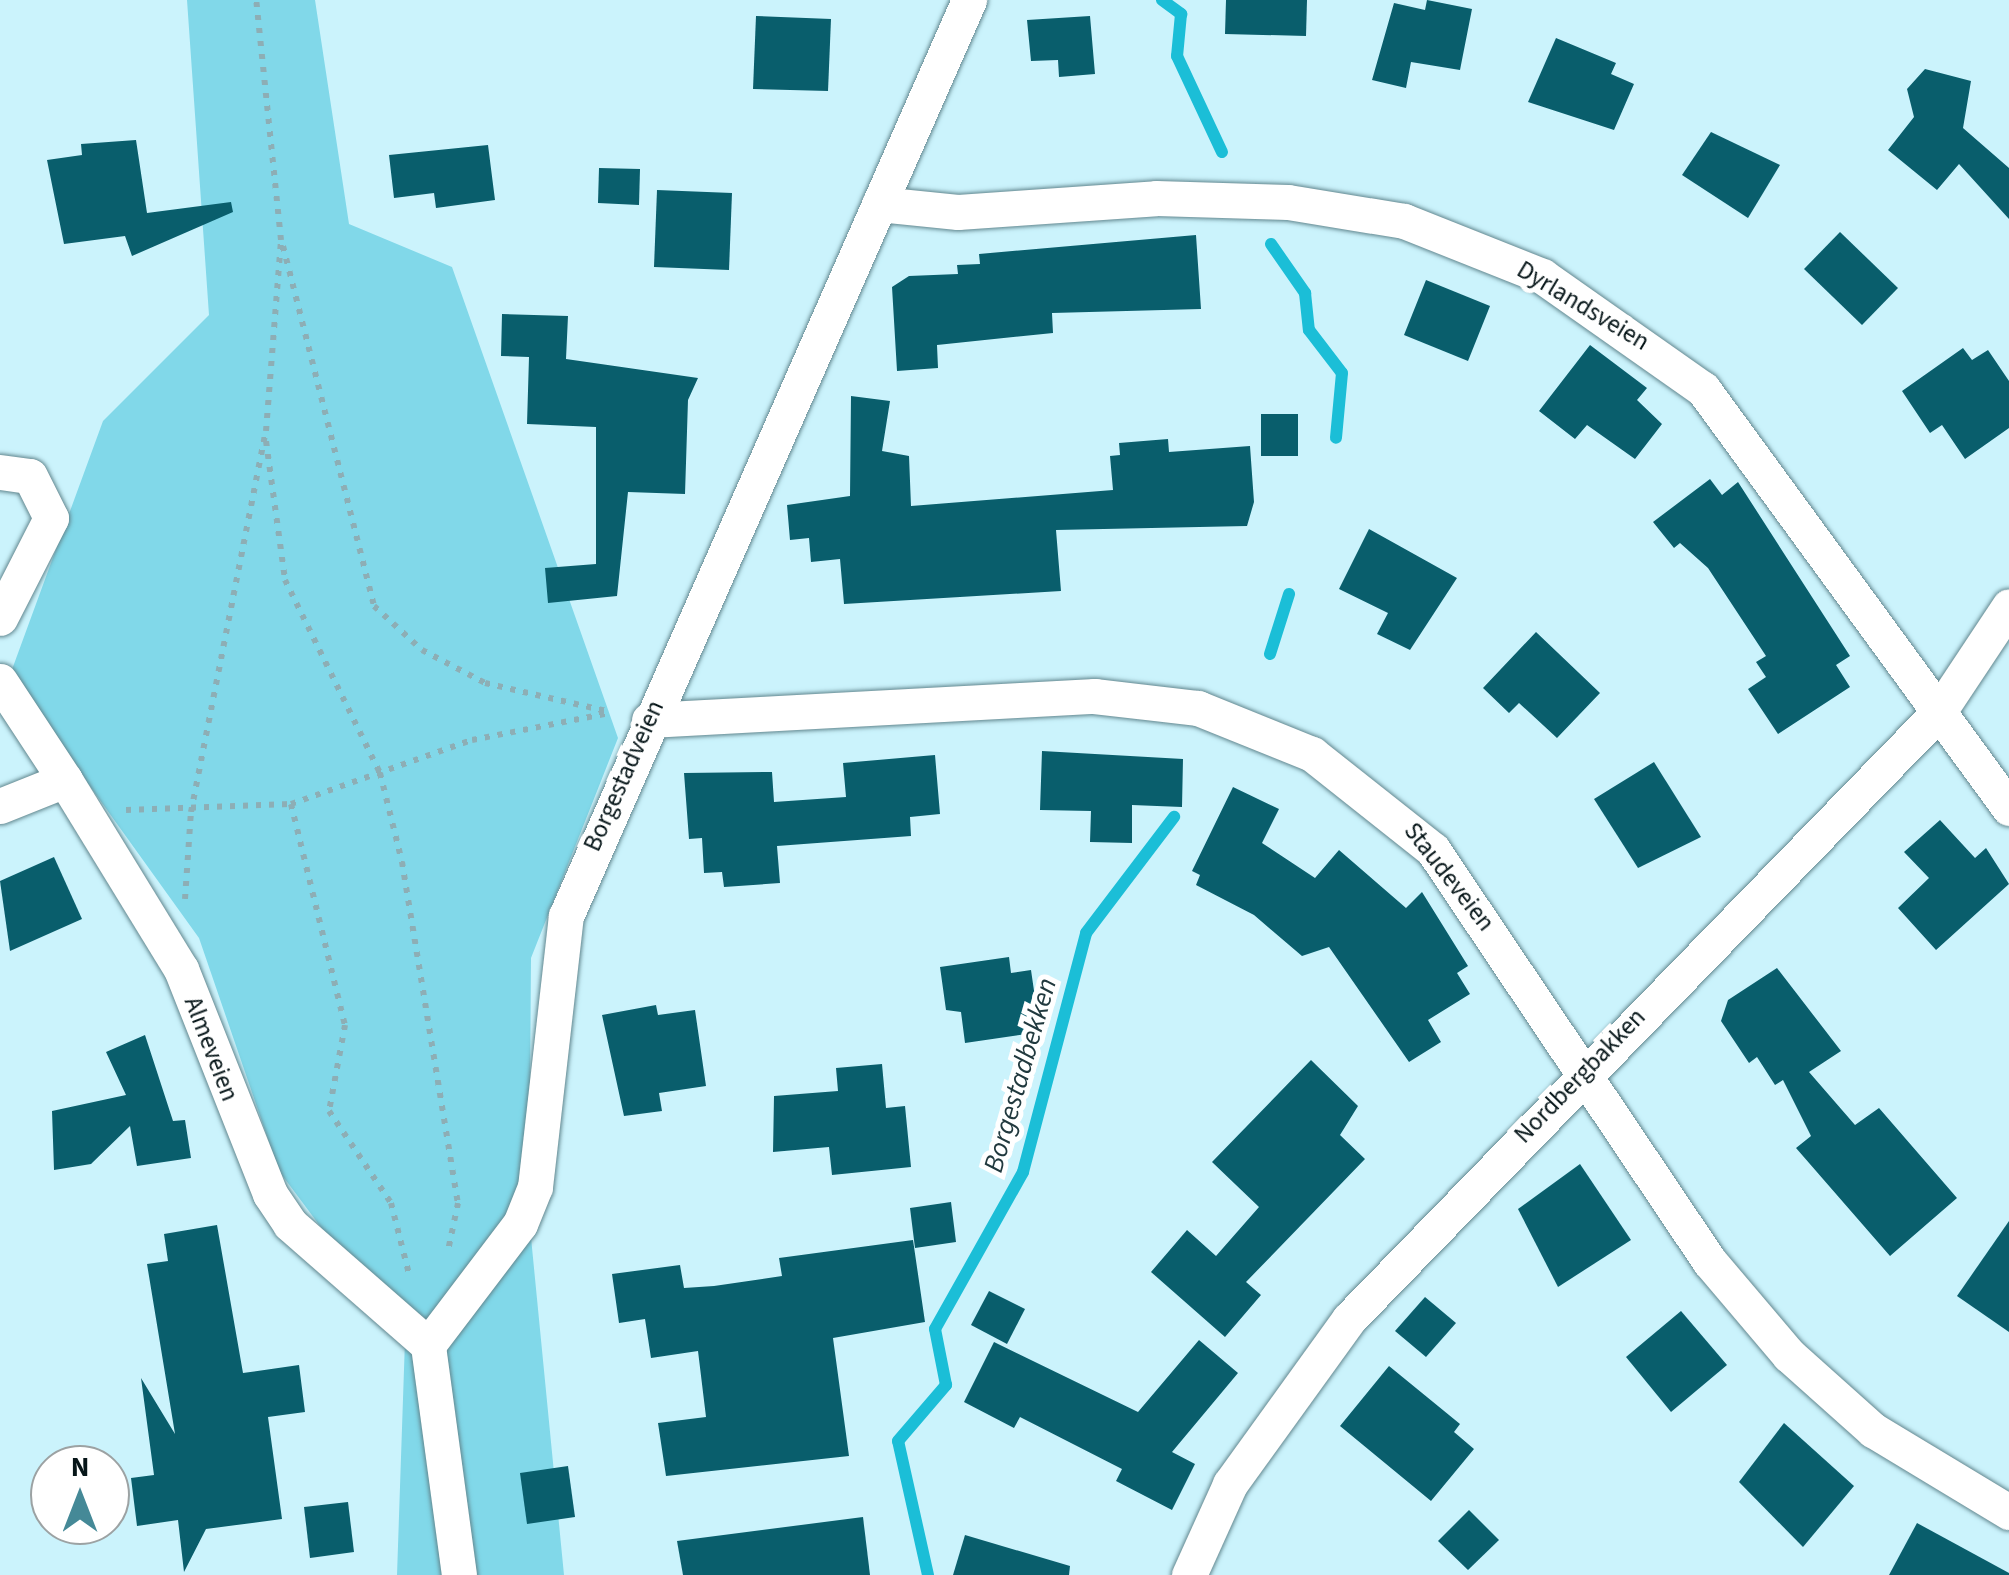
<!DOCTYPE html>
<html>
<head>
<meta charset="utf-8">
<style>
	body { margin:0 }
	#map { position:relative; width:2009px; height:1575px; overflow:hidden; background:#cbf3fc; font-family:"Source Sans 3",sans-serif }
	div>[style] { position:absolute }
	[style*='--x'] { left:calc(var(--x)*1px); top:calc(var(--y)*1px); width:calc(var(--w)*1px); rotate:calc(var(--a)*1deg) }
	.green>* { inset:0; background:#81d8e9 }
	.stream>* { height:12px; margin:-6px; padding:0 6px; transform-origin:6px; border-radius:6px; background:#1bbed7 }
	.building>* { inset:0; background:#095e6c }
	.path>* { height:6px; margin-top:-3px; transform-origin:0; background:repeating-linear-gradient(90deg,#8daeb5 0 5px,transparent 0 13px) }
	.roads { filter:drop-shadow(0 0 2px #62878f) drop-shadow(0 0 2px #62878f) }
	.minor>* { height:35px; margin:-17.5px; padding:0 17.5px; transform-origin:17.5px; border-radius:17.5px; background:#fff }
	span { translate:-50% -50%; white-space:nowrap; text-align:center; line-height:1.15; -webkit-text-stroke:10px #fff; paint-order:stroke }
	.street-label { font-size:25px; color:#071619 }
	.water-label { font-size:28px; color:#21393e; font-style:italic }
	.north { position:absolute; left:30px; top:1445px; width:100px; height:100px; box-sizing:border-box; background:#fff; border:2px solid #9ca2a3; border-radius:50%; rotate:0deg; font-size:28px; font-weight:700; line-height:40px; text-align:center; color:#071619 }
	.north::after { content:''; display:block; margin:auto; width:35px; height:45px; background:#458997; clip-path:polygon(50% 0,100% 100%,50% 72%,0 100%) }
</style>
</head>
<body>
<div id="map">
	<div class="green">
		<i style="clip-path:polygon(187px 0,315px 0,349px 224px,452px 267px,618px 738px,531px 958px,529px 1217px,564px 1575px,397px 1575px,405px 1340px,279px 1171px,199px 938px,10px 675px,103px 421px,209px 315px)"></i>
	</div>
	<div class="stream">
		<i style="--x:1162;--y:0;--w:24;--a:36"></i>
		<i style="--x:1181;--y:14;--w:42;--a:95.4"></i>
		<i style="--x:1177;--y:56;--w:106;--a:64.9"></i>
		<i style="--x:1271;--y:244;--w:60;--a:55.2"></i>
		<i style="--x:1305;--y:293;--w:37;--a:84"></i>
		<i style="--x:1309;--y:330;--w:54;--a:52.5"></i>
		<i style="--x:1342;--y:373;--w:65;--a:95.3"></i>
		<i style="--x:1270;--y:654;--w:63;--a:-72.4"></i>
		<i style="--x:928;--y:1575;--w:137;--a:-102.6"></i>
		<i style="--x:898;--y:1441;--w:74;--a:-49.4"></i>
		<i style="--x:946;--y:1385;--w:57;--a:-101.1"></i>
		<i style="--x:935;--y:1329;--w:180;--a:-60.7"></i>
		<i style="--x:1023;--y:1172;--w:247;--a:-75.2"></i>
		<i style="--x:1086;--y:933;--w:146;--a:-52.8"></i>
	</div>
	<div class="building">
		<i style="clip-path:polygon(1226px 0,1307px 0,1306px 36px,1225px 34px)"></i>
		<i style="clip-path:polygon(1427px 0,1472px 9px,1460px 70px,1411px 62px,1406px 88px,1372px 80px,1394px 3px,1425px 10px)"></i>
		<i style="clip-path:polygon(756px 16px,831px 19px,828px 91px,753px 89px)"></i>
		<i style="clip-path:polygon(1090px 16px,1095px 74px,1059px 77px,1058px 60px,1031px 61px,1027px 20px)"></i>
		<i style="clip-path:polygon(1556px 38px,1616px 63px,1611px 74px,1634px 84px,1614px 130px,1528px 102px)"></i>
		<i style="clip-path:polygon(1925px 69px,1971px 81px,1963px 128px,2009px 168px,2009px 219px,1959px 164px,1937px 190px,1888px 150px,1914px 117px,1907px 89px)"></i>
		<i style="clip-path:polygon(1711px 132px,1780px 165px,1748px 218px,1682px 175px)"></i>
		<i style="clip-path:polygon(136px 140px,147px 213px,231px 202px,233px 212px,132px 256px,125px 236px,64px 244px,47px 160px,82px 155px,81px 144px)"></i>
		<i style="clip-path:polygon(488px 145px,495px 200px,436px 208px,434px 193px,394px 198px,389px 155px)"></i>
		<i style="clip-path:polygon(599px 168px,640px 169px,639px 205px,598px 203px)"></i>
		<i style="clip-path:polygon(657px 190px,732px 193px,729px 270px,654px 267px)"></i>
		<i style="clip-path:polygon(1840px 232px,1898px 288px,1862px 325px,1804px 269px)"></i>
		<i style="clip-path:polygon(1196px 235px,1201px 309px,1052px 313px,1053px 333px,937px 345px,938px 368px,897px 371px,892px 287px,909px 276px,958px 274px,957px 265px,980px 264px,979px 254px)"></i>
		<i style="clip-path:polygon(1426px 280px,1490px 306px,1468px 361px,1404px 335px)"></i>
		<i style="clip-path:polygon(502px 314px,568px 316px,566px 359px,698px 378px,688px 400px,685px 494px,628px 492px,617px 596px,548px 603px,545px 568px,596px 564px,596px 427px,527px 424px,529px 357px,501px 356px)"></i>
		<i style="clip-path:polygon(1590px 345px,1647px 388px,1637px 400px,1662px 424px,1635px 459px,1587px 425px,1575px 439px,1539px 411px)"></i>
		<i style="clip-path:polygon(1963px 348px,1972px 360px,1988px 350px,2009px 381px,2009px 428px,1965px 459px,1942px 425px,1930px 433px,1902px 391px)"></i>
		<i style="clip-path:polygon(851px 396px,890px 401px,882px 451px,909px 456px,911px 506px,1113px 490px,1110px 456px,1120px 455px,1119px 443px,1168px 439px,1169px 452px,1250px 446px,1254px 502px,1247px 526px,1056px 530px,1061px 591px,844px 604px,840px 559px,811px 562px,809px 538px,790px 540px,787px 505px,850px 496px)"></i>
		<i style="clip-path:polygon(1261px 414px,1298px 414px,1298px 456px,1261px 456px)"></i>
		<i style="clip-path:polygon(1710px 479px,1722px 495px,1738px 482px,1850px 656px,1836px 665px,1850px 687px,1778px 734px,1748px 689px,1766px 677px,1756px 662px,1766px 656px,1708px 568px,1680px 543px,1674px 548px,1653px 522px)"></i>
		<i style="clip-path:polygon(1369px 529px,1457px 578px,1410px 650px,1377px 634px,1388px 613px,1339px 589px)"></i>
		<i style="clip-path:polygon(1536px 632px,1600px 693px,1557px 738px,1519px 703px,1509px 713px,1483px 688px)"></i>
		<i style="clip-path:polygon(1042px 751px,1183px 759px,1182px 807px,1132px 805px,1132px 843px,1090px 842px,1091px 811px,1040px 810px)"></i>
		<i style="clip-path:polygon(935px 755px,940px 814px,910px 817px,911px 836px,777px 846px,780px 883px,724px 887px,722px 872px,704px 873px,702px 838px,689px 839px,684px 773px,772px 772px,774px 802px,846px 797px,843px 763px)"></i>
		<i style="clip-path:polygon(1654px 762px,1701px 837px,1638px 868px,1594px 799px)"></i>
		<i style="clip-path:polygon(1233px 787px,1279px 809px,1262px 843px,1315px 878px,1339px 850px,1406px 908px,1422px 892px,1468px 966px,1457px 973px,1470px 994px,1428px 1020px,1441px 1042px,1409px 1062px,1329px 947px,1302px 956px,1254px 915px,1196px 885px,1200px 875px,1192px 871px)"></i>
		<i style="clip-path:polygon(1940px 820px,1975px 858px,1986px 848px,2009px 884px,1936px 950px,1898px 908px,1929px 878px,1904px 852px)"></i>
		<i style="clip-path:polygon(54px 857px,82px 919px,10px 951px,0 881px)"></i>
		<i style="clip-path:polygon(1009px 957px,1011px 973px,1031px 970px,1040px 1032px,965px 1043px,961px 1012px,946px 1010px,940px 967px)"></i>
		<i style="clip-path:polygon(1777px 968px,1841px 1051px,1809px 1072px,1855px 1125px,1879px 1108px,1957px 1198px,1890px 1256px,1796px 1148px,1811px 1136px,1783px 1080px,1775px 1085px,1757px 1057px,1749px 1063px,1721px 1021px,1728px 1000px)"></i>
		<i style="clip-path:polygon(656px 1005px,658px 1015px,695px 1010px,706px 1086px,659px 1093px,662px 1111px,624px 1116px,602px 1015px)"></i>
		<i style="clip-path:polygon(145px 1035px,173px 1121px,185px 1120px,191px 1158px,137px 1166px,130px 1126px,91px 1164px,54px 1170px,52px 1111px,126px 1095px,106px 1052px)"></i>
		<i style="clip-path:polygon(1311px 1060px,1358px 1106px,1340px 1135px,1365px 1159px,1246px 1282px,1261px 1295px,1225px 1337px,1151px 1272px,1187px 1230px,1216px 1256px,1259px 1207px,1212px 1162px)"></i>
		<i style="clip-path:polygon(882px 1064px,886px 1108px,905px 1106px,911px 1167px,832px 1175px,829px 1147px,773px 1152px,774px 1096px,838px 1091px,836px 1068px)"></i>
		<i style="clip-path:polygon(1580px 1164px,1631px 1240px,1558px 1287px,1518px 1209px)"></i>
		<i style="clip-path:polygon(951px 1202px,956px 1242px,915px 1248px,910px 1208px)"></i>
		<i style="clip-path:polygon(2009px 1221px,2009px 1332px,1957px 1296px)"></i>
		<i style="clip-path:polygon(217px 1225px,243px 1373px,299px 1365px,305px 1412px,268px 1417px,282px 1519px,206px 1529px,184px 1572px,178px 1520px,137px 1526px,131px 1478px,154px 1475px,141px 1378px,175px 1434px,147px 1264px,168px 1261px,164px 1234px)"></i>
		<i style="clip-path:polygon(913px 1240px,925px 1322px,833px 1338px,849px 1456px,666px 1476px,658px 1423px,706px 1417px,698px 1351px,651px 1358px,645px 1319px,619px 1323px,612px 1274px,680px 1265px,684px 1288px,714px 1286px,782px 1276px,779px 1258px)"></i>
		<i style="clip-path:polygon(989px 1291px,1025px 1309px,1007px 1344px,971px 1325px)"></i>
		<i style="clip-path:polygon(1425px 1297px,1456px 1323px,1426px 1357px,1395px 1331px)"></i>
		<i style="clip-path:polygon(1681px 1311px,1727px 1365px,1671px 1412px,1626px 1357px)"></i>
		<i style="clip-path:polygon(1199px 1340px,1238px 1373px,1172px 1452px,1195px 1464px,1172px 1510px,1116px 1481px,1122px 1469px,1020px 1417px,1014px 1428px,964px 1402px,994px 1342px,1138px 1412px)"></i>
		<i style="clip-path:polygon(1389px 1366px,1460px 1424px,1454px 1432px,1474px 1449px,1431px 1501px,1340px 1426px)"></i>
		<i style="clip-path:polygon(1784px 1423px,1854px 1486px,1803px 1547px,1739px 1482px)"></i>
		<i style="clip-path:polygon(568px 1466px,575px 1517px,527px 1524px,520px 1473px)"></i>
		<i style="clip-path:polygon(348px 1502px,354px 1552px,310px 1558px,304px 1507px)"></i>
		<i style="clip-path:polygon(1469px 1510px,1499px 1540px,1468px 1570px,1438px 1541px)"></i>
		<i style="clip-path:polygon(863px 1517px,870px 1575px,683px 1575px,677px 1541px)"></i>
		<i style="clip-path:polygon(1917px 1523px,2009px 1573px,2009px 1575px,1889px 1575px)"></i>
		<i style="clip-path:polygon(965px 1535px,1070px 1566px,1069px 1575px,953px 1575px)"></i>
	</div>
	<div class="path">
		<i style="--x:283;--y:246;--w:371;--a:75.8"></i>
		<i style="--x:374;--y:606;--w:65;--a:42.5"></i>
		<i style="--x:422;--y:650;--w:71;--a:27.6"></i>
		<i style="--x:485;--y:683;--w:129;--a:13"></i>
		<i style="--x:266;--y:441;--w:140;--a:82.2"></i>
		<i style="--x:285;--y:580;--w:215;--a:63.8"></i>
		<i style="--x:380;--y:773;--w:92;--a:76.1"></i>
		<i style="--x:402;--y:862;--w:346;--a:80.7"></i>
		<i style="--x:458;--y:1203;--w:49;--a:101.8"></i>
		<i style="--x:291;--y:804;--w:228;--a:76.3"></i>
		<i style="--x:345;--y:1025;--w:87;--a:100.5"></i>
		<i style="--x:329;--y:1111;--w:111;--a:56"></i>
		<i style="--x:391;--y:1203;--w:77;--a:75.8"></i>
		<i style="--x:126;--y:810;--w:165;--a:-2.1"></i>
		<i style="--x:291;--y:804;--w:192;--a:-19.5"></i>
		<i style="--x:472;--y:740;--w:140;--a:-11.1"></i>
		<i style="--x:185;--y:899;--w:87;--a:-86.1"></i>
		<i style="--x:191;--y:812;--w:388;--a:-78.9"></i>
		<i style="--x:266;--y:431;--w:192;--a:-85.5"></i>
		<i style="--x:281;--y:240;--w:241;--a:-95.9"></i>
	</div>
	<div class="roads">
		<div class="minor">
			<i style="--x:879;--y:204;--w:79;--a:5.8"></i>
			<i style="--x:958;--y:212;--w:198;--a:-4"></i>
			<i style="--x:1156;--y:198;--w:132;--a:1.7"></i>
			<i style="--x:1288;--y:202;--w:118;--a:9.3"></i>
			<i style="--x:1404;--y:221;--w:149;--a:21.7"></i>
			<i style="--x:1542;--y:276;--w:197;--a:35.1"></i>
			<i style="--x:1703;--y:389;--w:519;--a:53.86"></i>
			<i style="--x:0;--y:472;--w:30;--a:8"></i>
			<i style="--x:30;--y:476;--w:47;--a:63.4"></i>
			<i style="--x:51;--y:518;--w:112;--a:117"></i>
			<i style="--x:0;--y:681;--w:118;--a:56.7"></i>
			<i style="--x:649;--y:720;--w:446;--a:-3.1"></i>
			<i style="--x:1094;--y:696;--w:105;--a:6.6"></i>
			<i style="--x:1198;--y:708;--w:123;--a:22"></i>
			<i style="--x:1312;--y:754;--w:154;--a:38.4"></i>
			<i style="--x:1433;--y:850;--w:496;--a:56.1"></i>
			<i style="--x:1710;--y:1262;--w:122;--a:49.7"></i>
			<i style="--x:1789;--y:1355;--w:113;--a:41.8"></i>
			<i style="--x:1873;--y:1430;--w:159;--a:31.1"></i>
			<i style="--x:0;--y:806;--w:70;--a:-21.8"></i>
			<i style="--x:65;--y:780;--w:222;--a:58.5"></i>
			<i style="--x:181;--y:969;--w:242;--a:68.4"></i>
			<i style="--x:270;--y:1194;--w:36;--a:56"></i>
			<i style="--x:290;--y:1224;--w:184;--a:41.2"></i>
			<i style="--x:459;--y:1575;--w:232;--a:-97.7"></i>
			<i style="--x:428;--y:1345;--w:152;--a:-52.8"></i>
			<i style="--x:520;--y:1224;--w:40;--a:-68"></i>
			<i style="--x:535;--y:1187;--w:273;--a:-83.5"></i>
			<i style="--x:566;--y:916;--w:1001;--a:-66.25"></i>
			<i style="--x:1189;--y:1575;--w:100;--a:-65.7"></i>
			<i style="--x:1230;--y:1484;--w:203;--a:-54.2"></i>
			<i style="--x:1349;--y:1319;--w:845;--a:-45.82"></i>
			<i style="--x:1938;--y:713;--w:128;--a:-56.4"></i>
		</div>
	</div>
	<div class="street-label">
		<span style="left:1583px;top:306px;rotate:31deg">Dyrlandsveien</span>
		<span style="left:624px;top:776px;rotate:-66deg">Borgestadveien</span>
		<span style="left:1449px;top:877px;rotate:52deg">Staudeveien</span>
		<span style="left:211px;top:1049px;rotate:69deg">Almeveien</span>
		<span style="left:1580px;top:1076px;rotate:-46deg">Nordbergbakken</span>
	</div>
	<div class="water-label">
		<span style="left:1020px;top:1075px;rotate:-74deg">Borgestadbekken</span>
	</div>
	<div class="north">N</div>
</div>
</body>
</html>
